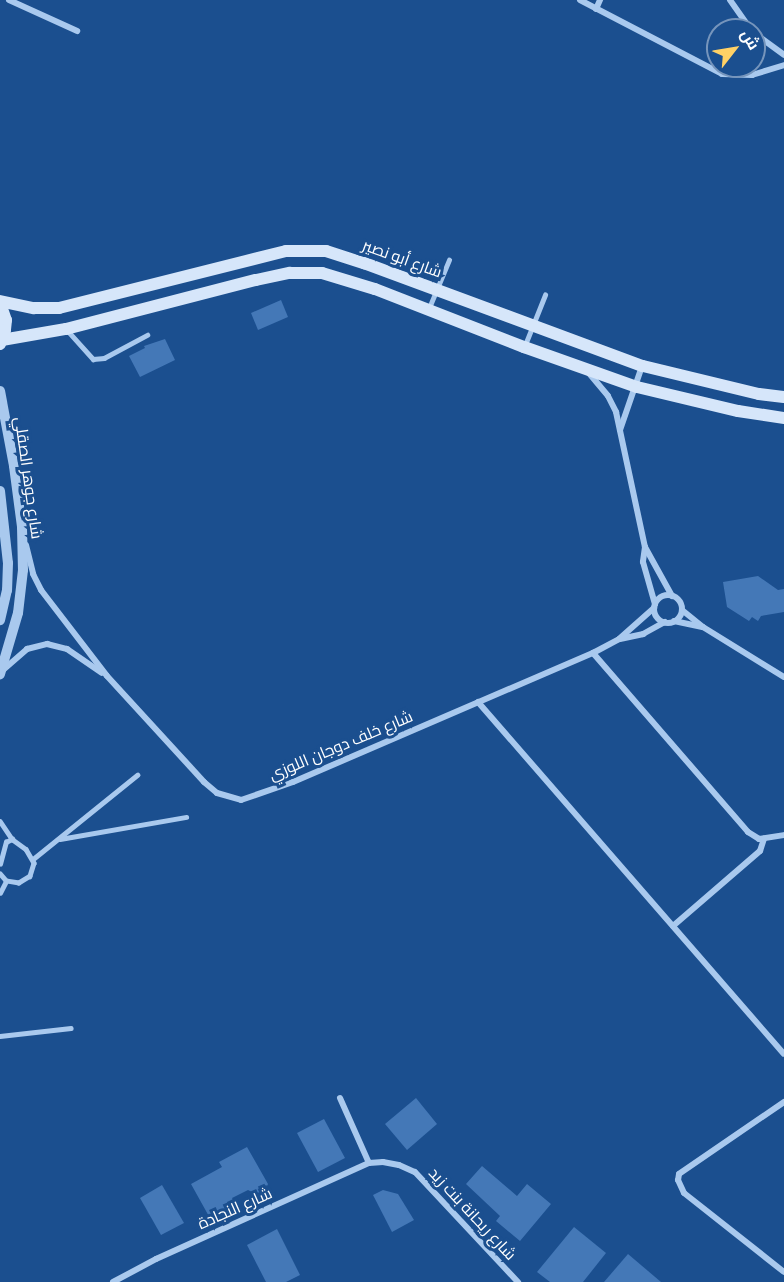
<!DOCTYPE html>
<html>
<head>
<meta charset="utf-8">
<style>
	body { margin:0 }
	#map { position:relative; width:784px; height:1282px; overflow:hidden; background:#1b4f8f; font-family:Cabin,Cairo,sans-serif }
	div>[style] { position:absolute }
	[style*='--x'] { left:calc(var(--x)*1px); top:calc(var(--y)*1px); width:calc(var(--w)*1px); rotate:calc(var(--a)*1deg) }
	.building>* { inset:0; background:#4478b7 }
	.service>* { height:4.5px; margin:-2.25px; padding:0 2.25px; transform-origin:2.25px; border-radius:2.25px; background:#a9c9ee }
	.minor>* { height:6px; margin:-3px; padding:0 3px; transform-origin:3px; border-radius:3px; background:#a9c9ee }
	.minor>.ring { margin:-3px; padding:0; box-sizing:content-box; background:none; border:6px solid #a9c9ee; border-radius:50% }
	.tertiary>* { height:10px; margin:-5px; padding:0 5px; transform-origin:5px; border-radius:5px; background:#a9c9ee }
	.secondary>* { height:12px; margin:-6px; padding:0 6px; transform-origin:6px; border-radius:6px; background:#d6e6fa }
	span { translate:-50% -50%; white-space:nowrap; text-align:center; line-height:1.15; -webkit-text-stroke:6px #1b4f8f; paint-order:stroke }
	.street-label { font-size:16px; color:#fff }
	.north { position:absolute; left:706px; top:18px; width:60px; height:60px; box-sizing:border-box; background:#1b4f8f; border:2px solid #7695bc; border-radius:50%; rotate:59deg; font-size:16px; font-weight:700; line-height:24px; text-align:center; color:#fff }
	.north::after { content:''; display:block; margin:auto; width:21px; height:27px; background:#ffd166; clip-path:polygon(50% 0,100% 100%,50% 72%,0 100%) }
</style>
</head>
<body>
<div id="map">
	<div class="building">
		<i style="clip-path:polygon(281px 300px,288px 317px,258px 330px,251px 313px)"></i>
		<i style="clip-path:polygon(165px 339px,175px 360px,140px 377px,129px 356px,145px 348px,144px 346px)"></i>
		<i style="clip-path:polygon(758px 576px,778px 590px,784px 589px,784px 612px,761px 616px,758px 621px,752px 617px,749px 621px,727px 607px,723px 582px)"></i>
		<i style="clip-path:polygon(416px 1098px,437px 1124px,407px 1150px,385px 1124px)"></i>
		<i style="clip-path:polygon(324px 1119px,345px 1158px,318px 1172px,297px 1133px)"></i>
		<i style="clip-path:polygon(247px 1147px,268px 1184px,266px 1188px,262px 1192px,254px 1193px,248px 1190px,232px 1198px,236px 1206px,211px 1220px,191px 1184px,222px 1167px,219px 1162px)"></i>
		<i style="clip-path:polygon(482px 1166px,517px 1196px,527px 1184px,551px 1204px,520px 1241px,496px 1221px,500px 1216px,466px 1184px)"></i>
		<i style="clip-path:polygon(162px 1185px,184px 1223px,161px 1235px,140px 1198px)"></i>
		<i style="clip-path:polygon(383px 1190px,398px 1194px,414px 1220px,392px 1232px,373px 1195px)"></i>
		<i style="clip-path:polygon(574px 1227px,606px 1253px,583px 1282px,550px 1282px,537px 1272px)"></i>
		<i style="clip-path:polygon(277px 1229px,300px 1275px,286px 1282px,266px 1282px,247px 1245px)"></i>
		<i style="clip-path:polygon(628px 1254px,661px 1282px,604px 1282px)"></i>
	</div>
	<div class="service">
		<i style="--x:429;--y:308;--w:52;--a:-67.4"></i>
		<i style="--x:68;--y:331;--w:38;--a:48"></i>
		<i style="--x:93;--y:359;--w:11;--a:-5"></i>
		<i style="--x:104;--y:358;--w:49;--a:-28.1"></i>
		<i style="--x:525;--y:345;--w:54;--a:-68.2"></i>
		<i style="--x:0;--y:821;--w:22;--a:56"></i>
		<i style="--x:60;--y:839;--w:128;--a:-9.9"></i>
		<i style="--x:33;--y:859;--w:134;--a:-38.9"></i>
		<i style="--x:0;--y:864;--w:23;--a:-75"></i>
		<i style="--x:6;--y:842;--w:7;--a:-27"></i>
		<i style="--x:12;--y:839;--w:17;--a:36"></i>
		<i style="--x:26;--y:849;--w:16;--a:60"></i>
		<i style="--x:34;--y:863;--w:14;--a:107"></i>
		<i style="--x:30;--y:876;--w:13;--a:148"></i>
		<i style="--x:19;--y:883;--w:13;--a:-171"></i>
		<i style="--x:6;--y:881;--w:9;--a:-131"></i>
		<i style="--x:0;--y:893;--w:13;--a:-63"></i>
		<i style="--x:0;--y:1036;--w:71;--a:-6.4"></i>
	</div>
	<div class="minor">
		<i style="--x:9;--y:0;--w:75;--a:24.5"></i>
		<i style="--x:580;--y:0;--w:160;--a:27.5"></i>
		<i style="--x:722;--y:74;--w:30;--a:2"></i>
		<i style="--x:752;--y:75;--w:34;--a:-17"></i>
		<i style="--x:730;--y:0;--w:37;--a:55"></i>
		<i style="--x:596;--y:9;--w:10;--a:-66"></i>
		<i style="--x:754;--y:33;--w:37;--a:36"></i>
		<i style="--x:588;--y:372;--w:31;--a:50"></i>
		<i style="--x:608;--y:396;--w:18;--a:63"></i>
		<i style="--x:616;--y:412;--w:138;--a:77.9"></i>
		<i style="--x:645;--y:547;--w:15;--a:98"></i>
		<i style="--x:643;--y:562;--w:44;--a:74.1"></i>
		<i style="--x:620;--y:430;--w:68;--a:-71"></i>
		<i style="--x:26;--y:545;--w:30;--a:76"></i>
		<i style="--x:33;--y:574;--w:18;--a:63"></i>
		<i style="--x:41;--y:590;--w:108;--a:52.5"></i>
		<i style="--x:107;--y:676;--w:144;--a:47.5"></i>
		<i style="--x:204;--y:782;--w:17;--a:40"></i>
		<i style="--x:217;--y:793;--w:25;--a:16"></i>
		<i style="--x:241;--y:800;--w:55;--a:-19.1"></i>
		<i style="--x:293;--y:782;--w:327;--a:-23.3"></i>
		<i style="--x:593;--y:653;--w:30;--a:-28"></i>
		<i style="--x:619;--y:639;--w:47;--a:-41.5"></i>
		<i style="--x:645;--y:547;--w:56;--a:61.1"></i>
		<i class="ring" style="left:654px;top:595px;width:22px;height:22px"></i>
		<i style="--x:682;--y:610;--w:27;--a:39"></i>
		<i style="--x:703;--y:627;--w:95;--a:31.7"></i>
		<i style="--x:674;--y:621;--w:29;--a:12"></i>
		<i style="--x:620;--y:639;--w:24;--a:-12"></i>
		<i style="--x:643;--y:634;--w:25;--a:-29"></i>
		<i style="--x:593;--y:653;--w:237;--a:49.1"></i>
		<i style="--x:748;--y:832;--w:13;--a:32"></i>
		<i style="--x:759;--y:839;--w:25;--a:-9"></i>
		<i style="--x:3;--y:670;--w:32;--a:-41"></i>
		<i style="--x:27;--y:649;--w:21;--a:-14"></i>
		<i style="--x:47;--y:644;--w:21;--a:14"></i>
		<i style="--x:67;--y:649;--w:42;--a:34.4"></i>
		<i style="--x:478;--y:702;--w:466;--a:49"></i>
		<i style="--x:673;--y:926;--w:115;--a:-40.8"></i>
		<i style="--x:760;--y:851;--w:13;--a:-72"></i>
		<i style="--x:340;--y:1098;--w:71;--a:66"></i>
		<i style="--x:784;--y:1102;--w:127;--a:145.6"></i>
		<i style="--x:679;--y:1174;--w:6;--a:99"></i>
		<i style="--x:678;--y:1180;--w:14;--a:65"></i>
		<i style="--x:684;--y:1193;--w:127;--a:38.3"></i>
		<i style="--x:113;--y:1282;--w:49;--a:-28.1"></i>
		<i style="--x:156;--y:1259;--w:234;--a:-24.3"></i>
		<i style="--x:369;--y:1163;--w:14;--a:-4"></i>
		<i style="--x:383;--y:1162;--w:16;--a:11"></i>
		<i style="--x:399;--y:1165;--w:17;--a:24"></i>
		<i style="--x:415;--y:1172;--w:151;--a:46.9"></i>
	</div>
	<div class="tertiary">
		<i style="--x:0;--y:391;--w:76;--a:79.4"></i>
		<i style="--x:14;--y:466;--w:62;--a:82.5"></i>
		<i style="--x:22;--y:527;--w:43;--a:88.7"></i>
		<i style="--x:23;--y:570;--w:43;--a:96.6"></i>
		<i style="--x:18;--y:613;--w:64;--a:106.4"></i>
		<i style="--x:0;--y:491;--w:72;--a:83.7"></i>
		<i style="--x:8;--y:563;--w:27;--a:92"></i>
		<i style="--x:7;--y:590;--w:31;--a:103"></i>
	</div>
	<div class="secondary">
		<i style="--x:0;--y:301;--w:35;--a:12"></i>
		<i style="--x:34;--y:308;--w:25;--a:0"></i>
		<i style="--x:59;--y:308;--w:234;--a:-14.1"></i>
		<i style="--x:286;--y:251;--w:40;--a:0"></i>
		<i style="--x:326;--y:251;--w:40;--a:18"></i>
		<i style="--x:364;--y:263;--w:297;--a:20.3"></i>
		<i style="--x:643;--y:366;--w:119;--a:13.6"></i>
		<i style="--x:759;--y:394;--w:25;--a:7"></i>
		<i style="--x:0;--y:303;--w:18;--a:71"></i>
		<i style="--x:6;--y:320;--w:10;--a:96"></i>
		<i style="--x:5;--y:330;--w:15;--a:110"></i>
		<i style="--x:2;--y:340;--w:65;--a:-9.8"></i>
		<i style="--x:66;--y:329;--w:196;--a:-14.5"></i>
		<i style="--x:256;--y:280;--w:35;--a:-12"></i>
		<i style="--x:290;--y:273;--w:32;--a:0"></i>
		<i style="--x:322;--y:273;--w:55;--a:16.8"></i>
		<i style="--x:375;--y:289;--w:160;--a:21.3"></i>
		<i style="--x:524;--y:347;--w:120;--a:19.5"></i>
		<i style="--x:637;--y:387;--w:104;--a:13.4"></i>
		<i style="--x:738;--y:411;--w:47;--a:8.7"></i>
	</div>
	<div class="street-label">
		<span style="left:402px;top:259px;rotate:20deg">شارع أبو نصير</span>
		<span style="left:28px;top:478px;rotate:82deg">شارع جوهر الصقلي</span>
		<span style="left:341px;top:746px;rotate:-23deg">شارع خلف دوجان اللوزي</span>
		<span style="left:235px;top:1209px;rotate:-24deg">شارع النجادة</span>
		<span style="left:472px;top:1214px;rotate:47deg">شارع ريحانة بنت زيد</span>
	</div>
	<div class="north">ش</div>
</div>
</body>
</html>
